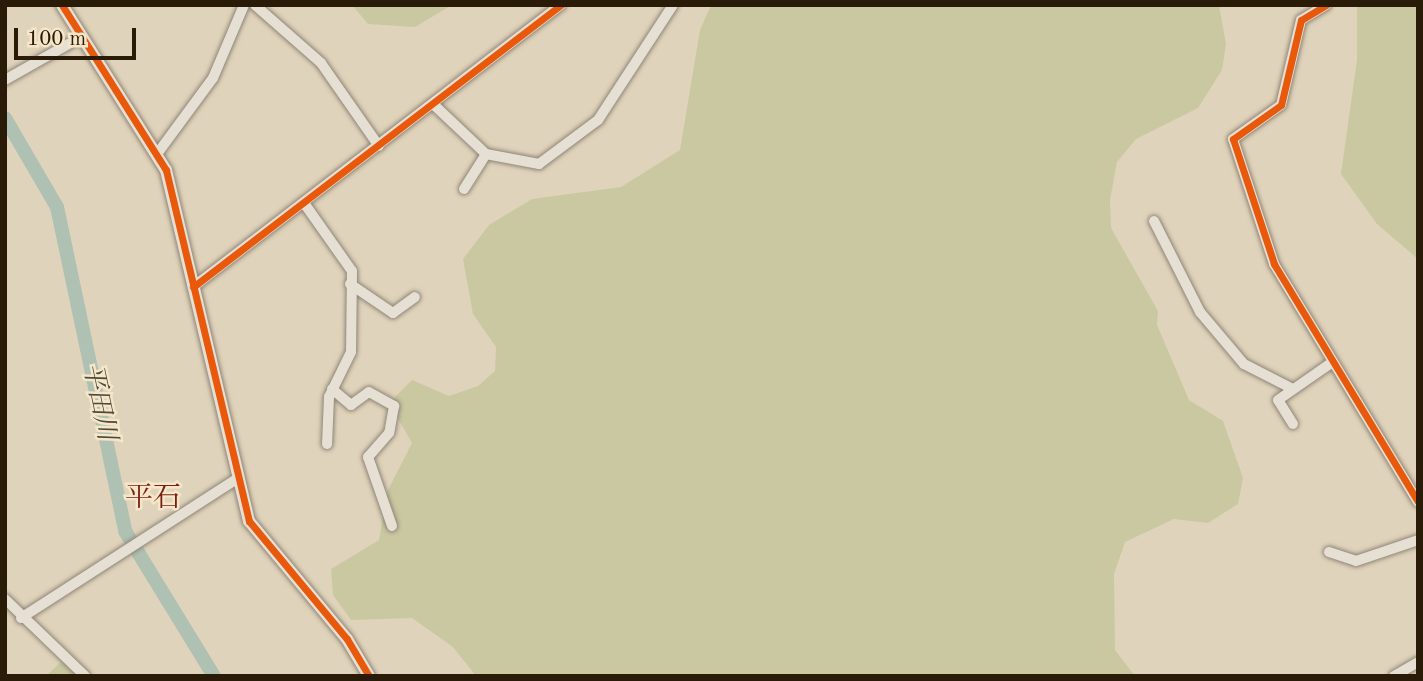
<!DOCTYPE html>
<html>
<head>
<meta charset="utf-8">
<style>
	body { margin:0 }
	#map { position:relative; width:1423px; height:681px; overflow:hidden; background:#e0d3bb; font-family:"Old Standard TT","Noto Serif JP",serif }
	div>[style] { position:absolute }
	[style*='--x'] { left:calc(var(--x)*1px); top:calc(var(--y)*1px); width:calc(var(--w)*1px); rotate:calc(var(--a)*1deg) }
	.green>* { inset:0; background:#c9c8a1 }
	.river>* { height:14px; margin:-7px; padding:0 7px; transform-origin:7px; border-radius:7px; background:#afc1b2 }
	.roads { filter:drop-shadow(0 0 2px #8f8677) drop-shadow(0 0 2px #8f8677) }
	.minor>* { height:10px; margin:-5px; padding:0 5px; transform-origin:5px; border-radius:5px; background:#e6dfd3 }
	.tertiary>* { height:12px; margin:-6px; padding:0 6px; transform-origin:6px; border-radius:6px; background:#e6dfd3 }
	.cycleway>* { height:7px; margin:-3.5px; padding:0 3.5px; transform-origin:3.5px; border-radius:3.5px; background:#e8590c }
	span { translate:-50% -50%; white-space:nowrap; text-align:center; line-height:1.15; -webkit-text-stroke:5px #f5e6c9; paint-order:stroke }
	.water-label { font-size:26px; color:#4c4a3a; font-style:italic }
	.quarter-label { font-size:28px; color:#7a1f14 }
	.frame { position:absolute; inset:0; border:7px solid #2a1b08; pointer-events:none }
	.scale { position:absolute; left:14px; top:28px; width:122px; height:32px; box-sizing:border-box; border:4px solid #2a1b08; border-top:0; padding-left:9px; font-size:21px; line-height:24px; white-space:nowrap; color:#2a1b08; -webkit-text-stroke:5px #f5e6c9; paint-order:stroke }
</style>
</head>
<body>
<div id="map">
	<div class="green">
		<i style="clip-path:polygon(352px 5px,452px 5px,415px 27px,368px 24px)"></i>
		<i style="clip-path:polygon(711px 5px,1219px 5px,1226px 44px,1222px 70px,1198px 108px,1136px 139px,1117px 162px,1110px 200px,1111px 228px,1158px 311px,1157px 325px,1189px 400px,1223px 421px,1243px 478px,1238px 504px,1208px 523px,1174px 519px,1125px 542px,1114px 574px,1115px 650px,1135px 676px,476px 676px,453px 647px,412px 618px,351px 620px,333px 595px,331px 569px,379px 540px,388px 490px,412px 443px,389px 403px,412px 380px,449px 396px,478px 386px,495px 371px,496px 347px,473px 314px,463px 259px,489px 225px,532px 199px,621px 187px,680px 150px,700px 30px)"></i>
		<i style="clip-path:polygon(1357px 5px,1418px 5px,1418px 259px,1377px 224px,1341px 174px,1357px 60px)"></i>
		<i style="clip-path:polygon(62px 661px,77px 676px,46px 676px)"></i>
	</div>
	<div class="river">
		<i style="--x:5;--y:118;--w:103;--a:59.7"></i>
		<i style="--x:57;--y:207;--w:331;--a:78.1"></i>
		<i style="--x:125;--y:531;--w:170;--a:58.5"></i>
	</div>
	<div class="roads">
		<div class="minor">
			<i style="--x:255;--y:5;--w:88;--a:41.3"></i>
			<i style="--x:321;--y:63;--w:101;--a:55.1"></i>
			<i style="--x:1326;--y:5;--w:29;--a:149"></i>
			<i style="--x:1301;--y:20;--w:87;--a:103.2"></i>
			<i style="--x:1281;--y:105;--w:59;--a:144.7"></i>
			<i style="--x:1233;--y:139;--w:132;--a:71.8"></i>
			<i style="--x:1274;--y:264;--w:278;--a:58.8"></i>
			<i style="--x:5;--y:80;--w:87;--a:-29.5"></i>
			<i style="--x:433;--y:104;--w:73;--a:43.3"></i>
			<i style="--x:486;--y:154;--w:54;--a:10.7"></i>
			<i style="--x:539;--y:164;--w:74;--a:-36.7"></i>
			<i style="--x:598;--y:120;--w:137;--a:-56.9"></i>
			<i style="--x:157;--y:154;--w:94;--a:-53.6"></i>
			<i style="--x:213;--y:78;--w:79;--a:-67"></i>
			<i style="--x:464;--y:189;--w:41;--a:-57.8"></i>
			<i style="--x:304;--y:203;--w:83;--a:54.8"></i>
			<i style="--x:352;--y:271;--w:81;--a:90.7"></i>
			<i style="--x:351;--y:352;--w:50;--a:116.1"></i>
			<i style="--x:329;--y:397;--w:47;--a:92.4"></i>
			<i style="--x:1154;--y:221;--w:102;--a:63.2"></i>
			<i style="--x:1200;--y:312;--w:68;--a:49.8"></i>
			<i style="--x:1244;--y:364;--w:53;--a:27.1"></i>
			<i style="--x:350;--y:284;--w:52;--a:34"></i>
			<i style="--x:393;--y:313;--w:27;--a:-36"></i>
			<i style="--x:193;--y:287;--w:464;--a:-37.5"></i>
			<i style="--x:332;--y:389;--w:25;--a:40"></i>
			<i style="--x:351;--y:405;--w:22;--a:-36"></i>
			<i style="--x:369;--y:392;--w:29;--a:29"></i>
			<i style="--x:394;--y:406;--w:27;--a:100"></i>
			<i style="--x:389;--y:433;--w:32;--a:131"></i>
			<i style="--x:368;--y:457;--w:73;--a:70.8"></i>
			<i style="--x:1293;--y:424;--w:28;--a:-122"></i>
			<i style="--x:1278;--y:400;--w:65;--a:-34.9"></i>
			<i style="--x:1329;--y:552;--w:28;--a:18"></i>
			<i style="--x:1356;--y:561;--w:65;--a:-18.7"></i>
			<i style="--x:5;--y:599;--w:111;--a:43.9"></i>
			<i style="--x:21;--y:618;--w:257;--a:-32.8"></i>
			<i style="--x:1394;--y:676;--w:28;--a:-30"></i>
		</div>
		<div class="tertiary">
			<i style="--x:62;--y:5;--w:195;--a:57.8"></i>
			<i style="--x:166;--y:170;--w:361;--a:76.7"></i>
			<i style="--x:249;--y:521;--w:153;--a:50.3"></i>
			<i style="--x:347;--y:639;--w:43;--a:59.3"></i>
		</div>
	</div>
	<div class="cycleway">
		<i style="--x:62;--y:5;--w:195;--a:57.8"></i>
		<i style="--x:166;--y:170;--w:361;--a:76.7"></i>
		<i style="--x:249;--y:521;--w:153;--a:50.3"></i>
		<i style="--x:347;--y:639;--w:43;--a:59.3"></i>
		<i style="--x:1326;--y:5;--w:29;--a:149"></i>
		<i style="--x:1301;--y:20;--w:87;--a:103.2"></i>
		<i style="--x:1281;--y:105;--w:59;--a:144.7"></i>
		<i style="--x:1233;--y:139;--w:132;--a:71.8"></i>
		<i style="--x:1274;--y:264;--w:278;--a:58.8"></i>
		<i style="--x:193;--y:287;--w:464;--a:-37.5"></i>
	</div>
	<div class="water-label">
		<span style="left:98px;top:402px;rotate:78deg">平田川</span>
	</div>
	<div class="quarter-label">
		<span style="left:153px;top:499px">平石</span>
	</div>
	<div class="frame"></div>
	<div class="scale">100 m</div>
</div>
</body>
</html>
